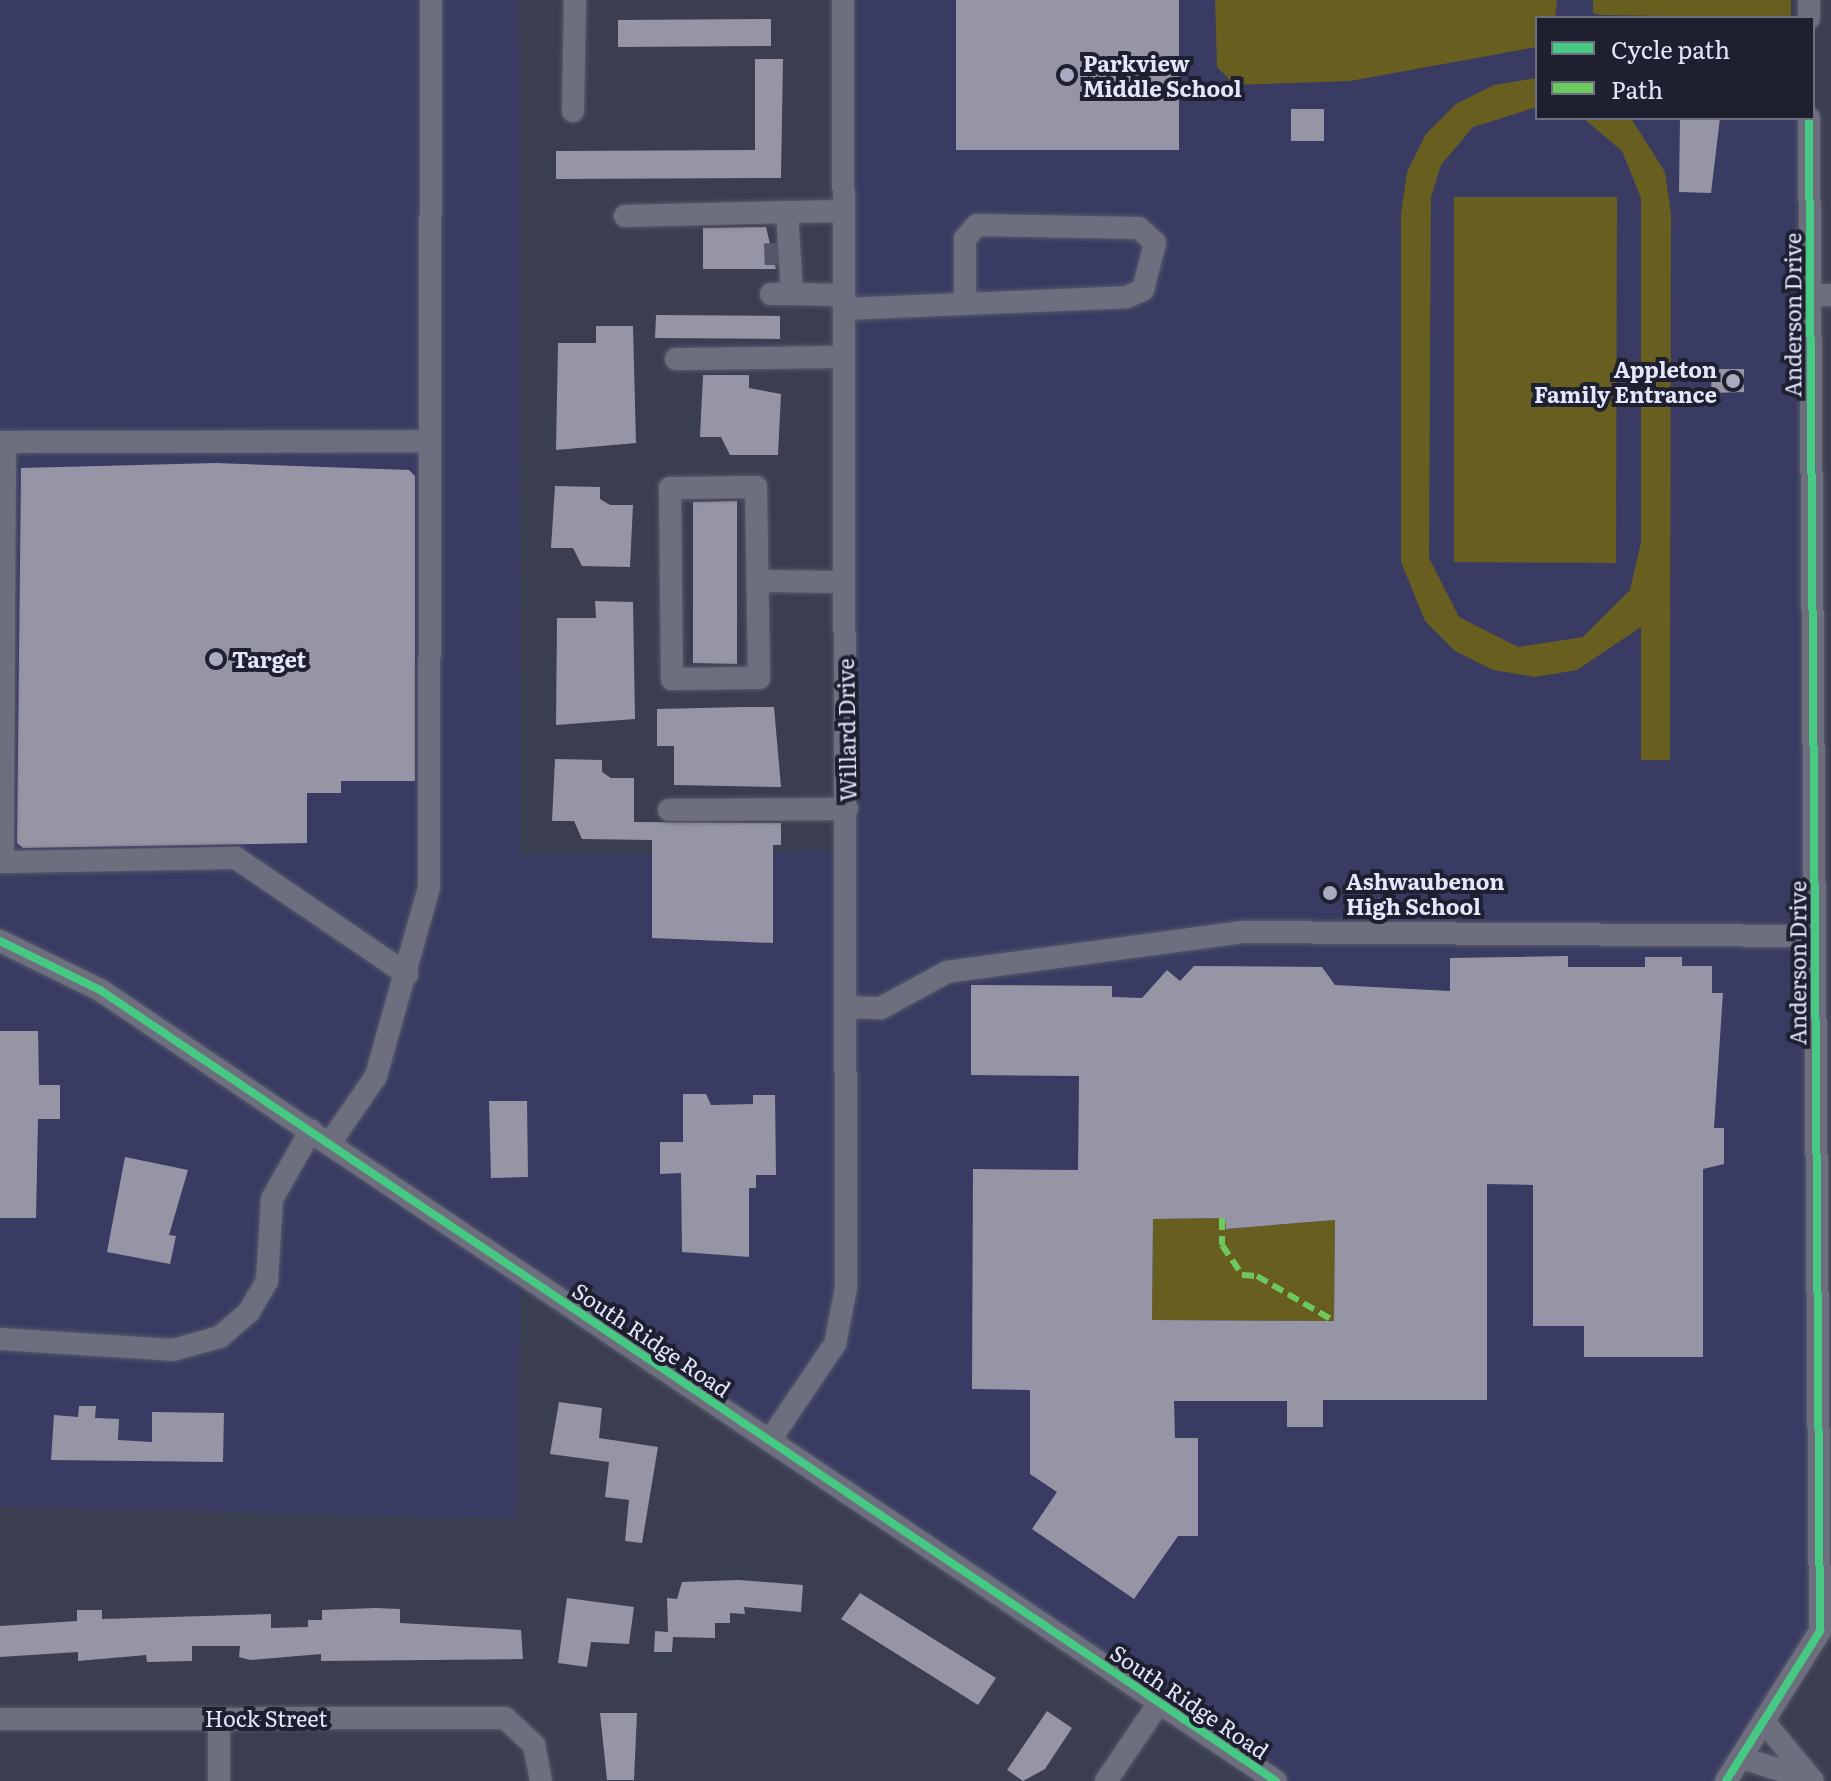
<!DOCTYPE html>
<html>
<head>
<meta charset="utf-8">
<style>
	body { margin:0 }
	#map { position:relative; width:1831px; height:1781px; overflow:hidden; background:#3b3d51; font-family:Literata,serif }
	div>[style] { position:absolute }
	[style*='--x'] { left:calc(var(--x)*1px); top:calc(var(--y)*1px); width:calc(var(--w)*1px); rotate:calc(var(--a)*1deg) }
	.built>* { inset:0; background:#393b63 }
	.green>* { inset:0; background:#675e20 }
	.building>* { inset:0; background:#9695a5 }
	.minor-tunnel>* { height:22px; margin-top:-11px; transform-origin:0; background:repeating-linear-gradient(90deg,#54566b 0 22px,transparent 0 33px) }
	.roads { filter:drop-shadow(0 0 2px #57596a) drop-shadow(0 0 2px #57596a) }
	.minor>* { height:22px; margin:-11px; padding:0 11px; transform-origin:11px; border-radius:11px; background:#6e6f7e }
	.quiet>* { height:6px; margin-top:-3px; transform-origin:0; background:repeating-linear-gradient(90deg,#6dc95d 0 12px,transparent 0 18px) }
	.cycleway>* { height:8px; margin:-4px; padding:0 4px; transform-origin:4px; border-radius:4px; background:#46c982 }
	.dots>* { width:22px; height:22px; translate:-50% -50%; box-sizing:border-box; border:4px solid #1e1f2f; border-radius:50% }
	span { translate:-50% -50%; white-space:nowrap; text-align:center; line-height:1.15; -webkit-text-stroke:8px #1e1f2f; paint-order:stroke }
	.poi-label { font-size:22px; color:#e3e6fd; font-weight:700 }
	.left { translate:0 -50%; text-align:left }
	.right { translate:-100% -50%; text-align:right }
	.street-label { font-size:22px; color:#e3e6fd }
	.legend { position:absolute; left:1535px; top:16px; width:280px; height:104px; box-sizing:border-box; background:#1e1f2f; border:2px solid #6d6f81; margin:0; padding:10px 14px; list-style:none; font-size:24px; color:#e3e6fd }
	.legend li { display:flex; align-items:center; gap:16px; height:40px }
	.legend b { width:40px; border:2px solid #6d6f81 }
</style>
</head>
<body>
<div id="map">
	<div class="built">
		<i style="clip-path:polygon(0 0,519px 0,520px 855px,845px 851px,843px 0,1594px 0,1601px 15px,1736px 18px,1537px 18px,1537px 118px,1809px 118px,1820px 1631px,1726px 1781px,1276px 1781px,521px 1272px,516px 1519px,0 1506px)"></i>
	</div>
	<div class="green">
		<i style="clip-path:polygon(1215px 0,1557px 0,1555px 18px,1537px 18px,1537px 47px,1350px 81px,1235px 85px,1217px 67px)"></i>
		<i style="clip-path:polygon(1593px 0,1791px 0,1791px 18px,1600px 15px,1593px 13px)"></i>
		<i style="clip-path:polygon(1537px 78px,1537px 107px,1473px 127px,1441px 165px,1431px 197px,1429px 558px,1459px 617px,1518px 647px,1583px 637px,1630px 590px,1641px 542px,1641px 198px,1622px 151px,1583px 118px,1631px 118px,1665px 172px,1671px 214px,1670px 760px,1641px 760px,1641px 627px,1577px 670px,1535px 677px,1493px 670px,1455px 651px,1425px 621px,1401px 562px,1401px 214px,1407px 172px,1426px 134px,1456px 104px,1494px 85px)"></i>
		<i style="clip-path:polygon(1454px 197px,1617px 197px,1616px 563px,1454px 562px)"></i>
		<i style="clip-path:polygon(1225px 1218px,1227px 1229px,1335px 1220px,1334px 1321px,1152px 1320px,1153px 1219px)"></i>
	</div>
	<div class="building">
		<i style="clip-path:polygon(956px 0,1179px 0,1179px 150px,956px 150px)"></i>
		<i style="clip-path:polygon(771px 19px,771px 46px,618px 47px,618px 20px)"></i>
		<i style="clip-path:polygon(755px 59px,783px 59px,781px 178px,556px 179px,556px 151px,755px 150px)"></i>
		<i style="clip-path:polygon(1291px 109px,1324px 109px,1324px 141px,1291px 141px)"></i>
		<i style="clip-path:polygon(1680px 118px,1720px 118px,1711px 193px,1679px 192px)"></i>
		<i style="clip-path:polygon(766px 227px,776px 269px,703px 269px,703px 228px)"></i>
		<i style="clip-path:polygon(656px 315px,780px 316px,780px 339px,655px 338px)"></i>
		<i style="clip-path:polygon(596px 326px,633px 326px,636px 443px,556px 450px,558px 343px,596px 343px)"></i>
		<i style="clip-path:polygon(1712px 369px,1744px 369px,1744px 392px,1711px 393px)"></i>
		<i style="clip-path:polygon(703px 375px,749px 375px,749px 388px,781px 394px,778px 455px,730px 455px,721px 437px,700px 437px)"></i>
		<i style="clip-path:polygon(216px 463px,409px 470px,415px 476px,415px 781px,341px 781px,341px 793px,307px 793px,307px 843px,23px 848px,17px 843px,21px 468px)"></i>
		<i style="clip-path:polygon(555px 486px,600px 487px,600px 499px,610px 505px,633px 505px,630px 567px,582px 566px,573px 548px,551px 548px)"></i>
		<i style="clip-path:polygon(737px 501px,737px 664px,693px 663px,693px 502px)"></i>
		<i style="clip-path:polygon(595px 601px,633px 602px,635px 719px,556px 725px,557px 618px,596px 618px)"></i>
		<i style="clip-path:polygon(744px 707px,774px 707px,781px 787px,674px 785px,674px 746px,657px 746px,657px 709px)"></i>
		<i style="clip-path:polygon(555px 759px,602px 760px,602px 772px,611px 778px,634px 778px,634px 822px,781px 823px,781px 845px,773px 845px,773px 943px,652px 938px,652px 840px,582px 839px,574px 821px,552px 821px)"></i>
		<i style="clip-path:polygon(evenodd,1568px 956px,1568px 967px,1645px 967px,1645px 957px,1682px 957px,1682px 966px,1712px 966px,1712px 993px,1723px 993px,1714px 1128px,1724px 1128px,1724px 1164px,1703px 1169px,1703px 1357px,1584px 1357px,1584px 1326px,1533px 1326px,1533px 1185px,1487px 1184px,1487px 1400px,1323px 1400px,1323px 1427px,1287px 1427px,1287px 1401px,1174px 1401px,1175px 1438px,1198px 1438px,1198px 1536px,1178px 1536px,1134px 1599px,1032px 1529px,1057px 1492px,1030px 1474px,1030px 1390px,972px 1389px,973px 1169px,1078px 1170px,1079px 1076px,971px 1075px,971px 985px,1112px 986px,1112px 997px,1142px 998px,1167px 970px,1180px 981px,1194px 966px,1322px 967px,1335px 985px,1450px 991px,1450px 958px,1568px 956px,1225px 1218px,1226px 1229px,1335px 1220px,1334px 1321px,1152px 1320px,1153px 1219px,1225px 1218px)"></i>
		<i style="clip-path:polygon(0 1031px,38px 1031px,39px 1085px,60px 1085px,60px 1119px,38px 1119px,36px 1218px,0 1218px)"></i>
		<i style="clip-path:polygon(683px 1094px,706px 1094px,711px 1105px,753px 1104px,753px 1095px,775px 1095px,776px 1175px,756px 1175px,756px 1188px,749px 1188px,749px 1257px,682px 1252px,681px 1173px,660px 1174px,660px 1142px,683px 1142px)"></i>
		<i style="clip-path:polygon(489px 1101px,527px 1101px,528px 1177px,491px 1178px)"></i>
		<i style="clip-path:polygon(125px 1157px,188px 1170px,169px 1235px,176px 1236px,170px 1264px,107px 1252px)"></i>
		<i style="clip-path:polygon(559px 1402px,602px 1408px,599px 1438px,658px 1447px,642px 1543px,625px 1541px,629px 1500px,605px 1497px,609px 1462px,550px 1454px)"></i>
		<i style="clip-path:polygon(79px 1406px,96px 1406px,95px 1418px,119px 1419px,118px 1440px,152px 1442px,152px 1412px,224px 1413px,223px 1462px,51px 1460px,54px 1415px,78px 1417px)"></i>
		<i style="clip-path:polygon(739px 1580px,803px 1585px,801px 1612px,744px 1607px,745px 1614px,730px 1613px,730px 1623px,715px 1623px,715px 1638px,673px 1637px,672px 1652px,654px 1652px,655px 1631px,668px 1632px,667px 1598px,677px 1599px,682px 1582px)"></i>
		<i style="clip-path:polygon(860px 1593px,996px 1678px,978px 1705px,841px 1619px)"></i>
		<i style="clip-path:polygon(567px 1598px,634px 1607px,629px 1644px,591px 1642px,587px 1667px,558px 1663px)"></i>
		<i style="clip-path:polygon(375px 1608px,400px 1609px,400px 1623px,521px 1630px,523px 1659px,321px 1661px,321px 1654px,250px 1660px,239px 1657px,240px 1646px,192px 1646px,192px 1661px,147px 1662px,146px 1655px,78px 1661px,78px 1652px,0 1657px,0 1626px,77px 1621px,77px 1610px,102px 1610px,102px 1619px,271px 1614px,271px 1628px,308px 1627px,308px 1620px,322px 1620px,322px 1610px)"></i>
		<i style="clip-path:polygon(1047px 1711px,1072px 1728px,1045px 1769px,1023px 1781px,1007px 1770px)"></i>
		<i style="clip-path:polygon(600px 1713px,637px 1713px,634px 1780px,607px 1780px)"></i>
	</div>
	<div class="minor-tunnel">
		<i style="--x:775;--y:243;--w:26;--a:88"></i>
	</div>
	<div class="roads">
		<div class="minor">
			<i style="--x:1809;--y:0;--w:18;--a:90"></i>
			<i style="--x:573;--y:111;--w:111;--a:-89"></i>
			<i style="--x:844;--y:211;--w:57;--a:179"></i>
			<i style="--x:787;--y:212;--w:82;--a:86.5"></i>
			<i style="--x:792;--y:294;--w:52;--a:1.1"></i>
			<i style="--x:625;--y:216;--w:162;--a:-1.4"></i>
			<i style="--x:771;--y:294;--w:21;--a:0"></i>
			<i style="--x:1810;--y:295;--w:21;--a:0"></i>
			<i style="--x:844;--y:309;--w:283;--a:-2.4"></i>
			<i style="--x:1127;--y:297;--w:17;--a:-24"></i>
			<i style="--x:1143;--y:290;--w:49;--a:-75.7"></i>
			<i style="--x:1155;--y:243;--w:22;--a:-137"></i>
			<i style="--x:1139;--y:228;--w:162;--a:-178.9"></i>
			<i style="--x:977;--y:225;--w:18;--a:131"></i>
			<i style="--x:965;--y:239;--w:60;--a:90"></i>
			<i style="--x:676;--y:359;--w:168;--a:-0.7"></i>
			<i style="--x:0;--y:442;--w:430;--a:-0.1"></i>
			<i style="--x:5;--y:444;--w:418;--a:90.3"></i>
			<i style="--x:3;--y:862;--w:233;--a:-1"></i>
			<i style="--x:236;--y:858;--w:207;--a:34.2"></i>
			<i style="--x:756;--y:487;--w:191;--a:89.1"></i>
			<i style="--x:759;--y:678;--w:87;--a:179.3"></i>
			<i style="--x:672;--y:679;--w:191;--a:-90.6"></i>
			<i style="--x:670;--y:488;--w:86;--a:-0.7"></i>
			<i style="--x:758;--y:581;--w:86;--a:0.7"></i>
			<i style="--x:669;--y:810;--w:178;--a:-0.3"></i>
			<i style="--x:0;--y:941;--w:111;--a:26.1"></i>
			<i style="--x:100;--y:990;--w:1417;--a:33.93"></i>
			<i style="--x:845;--y:1007;--w:36;--a:2"></i>
			<i style="--x:881;--y:1008;--w:75;--a:-28.6"></i>
			<i style="--x:947;--y:972;--w:297;--a:-7.7"></i>
			<i style="--x:1241;--y:932;--w:574;--a:0.4"></i>
			<i style="--x:330;--y:1143;--w:81;--a:-55.5"></i>
			<i style="--x:376;--y:1076;--w:196;--a:-74.3"></i>
			<i style="--x:429;--y:887;--w:887;--a:-89.87"></i>
			<i style="--x:0;--y:1339;--w:173;--a:3.6"></i>
			<i style="--x:173;--y:1350;--w:49;--a:-15.5"></i>
			<i style="--x:220;--y:1337;--w:38;--a:-41"></i>
			<i style="--x:249;--y:1312;--w:36;--a:-60"></i>
			<i style="--x:267;--y:1281;--w:82;--a:-86.5"></i>
			<i style="--x:272;--y:1199;--w:79;--a:-60.5"></i>
			<i style="--x:770;--y:1440;--w:116;--a:-55.9"></i>
			<i style="--x:835;--y:1344;--w:57;--a:-78.9"></i>
			<i style="--x:846;--y:1288;--w:1288;--a:-90.13"></i>
			<i style="--x:0;--y:1719;--w:505;--a:-0.11"></i>
			<i style="--x:505;--y:1718;--w:40;--a:43"></i>
			<i style="--x:534;--y:1745;--w:37;--a:79"></i>
			<i style="--x:219;--y:1719;--w:62;--a:90"></i>
			<i style="--x:1765;--y:1723;--w:75;--a:50.4"></i>
			<i style="--x:1742;--y:1758;--w:72;--a:17.7"></i>
			<i style="--x:1106;--y:1781;--w:94;--a:-55.8"></i>
			<i style="--x:1726;--y:1781;--w:177;--a:-57.9"></i>
			<i style="--x:1820;--y:1631;--w:1513;--a:-90.42"></i>
		</div>
	</div>
	<div class="quiet">
		<i style="--x:1222;--y:1218;--w:27;--a:90"></i>
		<i style="--x:1222;--y:1245;--w:36;--a:56"></i>
		<i style="--x:1242;--y:1275;--w:15;--a:4"></i>
		<i style="--x:1257;--y:1276;--w:89;--a:30.3"></i>
	</div>
	<div class="cycleway">
		<i style="--x:0;--y:941;--w:111;--a:26.1"></i>
		<i style="--x:100;--y:990;--w:1417;--a:33.93"></i>
		<i style="--x:1726;--y:1781;--w:177;--a:-57.9"></i>
		<i style="--x:1820;--y:1631;--w:1513;--a:-90.42"></i>
	</div>
	<div class="dots">
		<i style="left:1067px;top:75px;background:#a8abc1"></i>
		<i style="left:1733px;top:381px;background:#a8abc1"></i>
		<i style="left:216px;top:659px;background:#a8abc1"></i>
		<i style="left:1330px;top:893px;background:#a8abc1"></i>
	</div>
	<div class="poi-label">
		<span class="left" style="left:1083px;top:75px">Parkview<br>Middle School</span>
		<span class="right" style="left:1717px;top:381px">Appleton<br>Family Entrance</span>
		<span class="left" style="left:232px;top:659px">Target</span>
		<span class="left" style="left:1346px;top:893px">Ashwaubenon<br>High School</span>
	</div>
	<div class="street-label">
		<span style="left:1792px;top:315px;rotate:-90deg">Anderson Drive</span>
		<span style="left:846px;top:730px;rotate:-91deg">Willard Drive</span>
		<span style="left:1797px;top:963px;rotate:-90deg">Anderson Drive</span>
		<span style="left:652px;top:1339px;rotate:34deg">South Ridge Road</span>
		<span style="left:1190px;top:1701px;rotate:34deg">South Ridge Road</span>
		<span style="left:266px;top:1718px">Hock Street</span>
	</div>
	<ul class="legend">
	<li><b style="height:10px;background:#46c982"></b>Cycle path</li>
	<li><b style="height:10px;background:#6dc95d"></b>Path</li>
	</ul>
</div>
</body>
</html>
